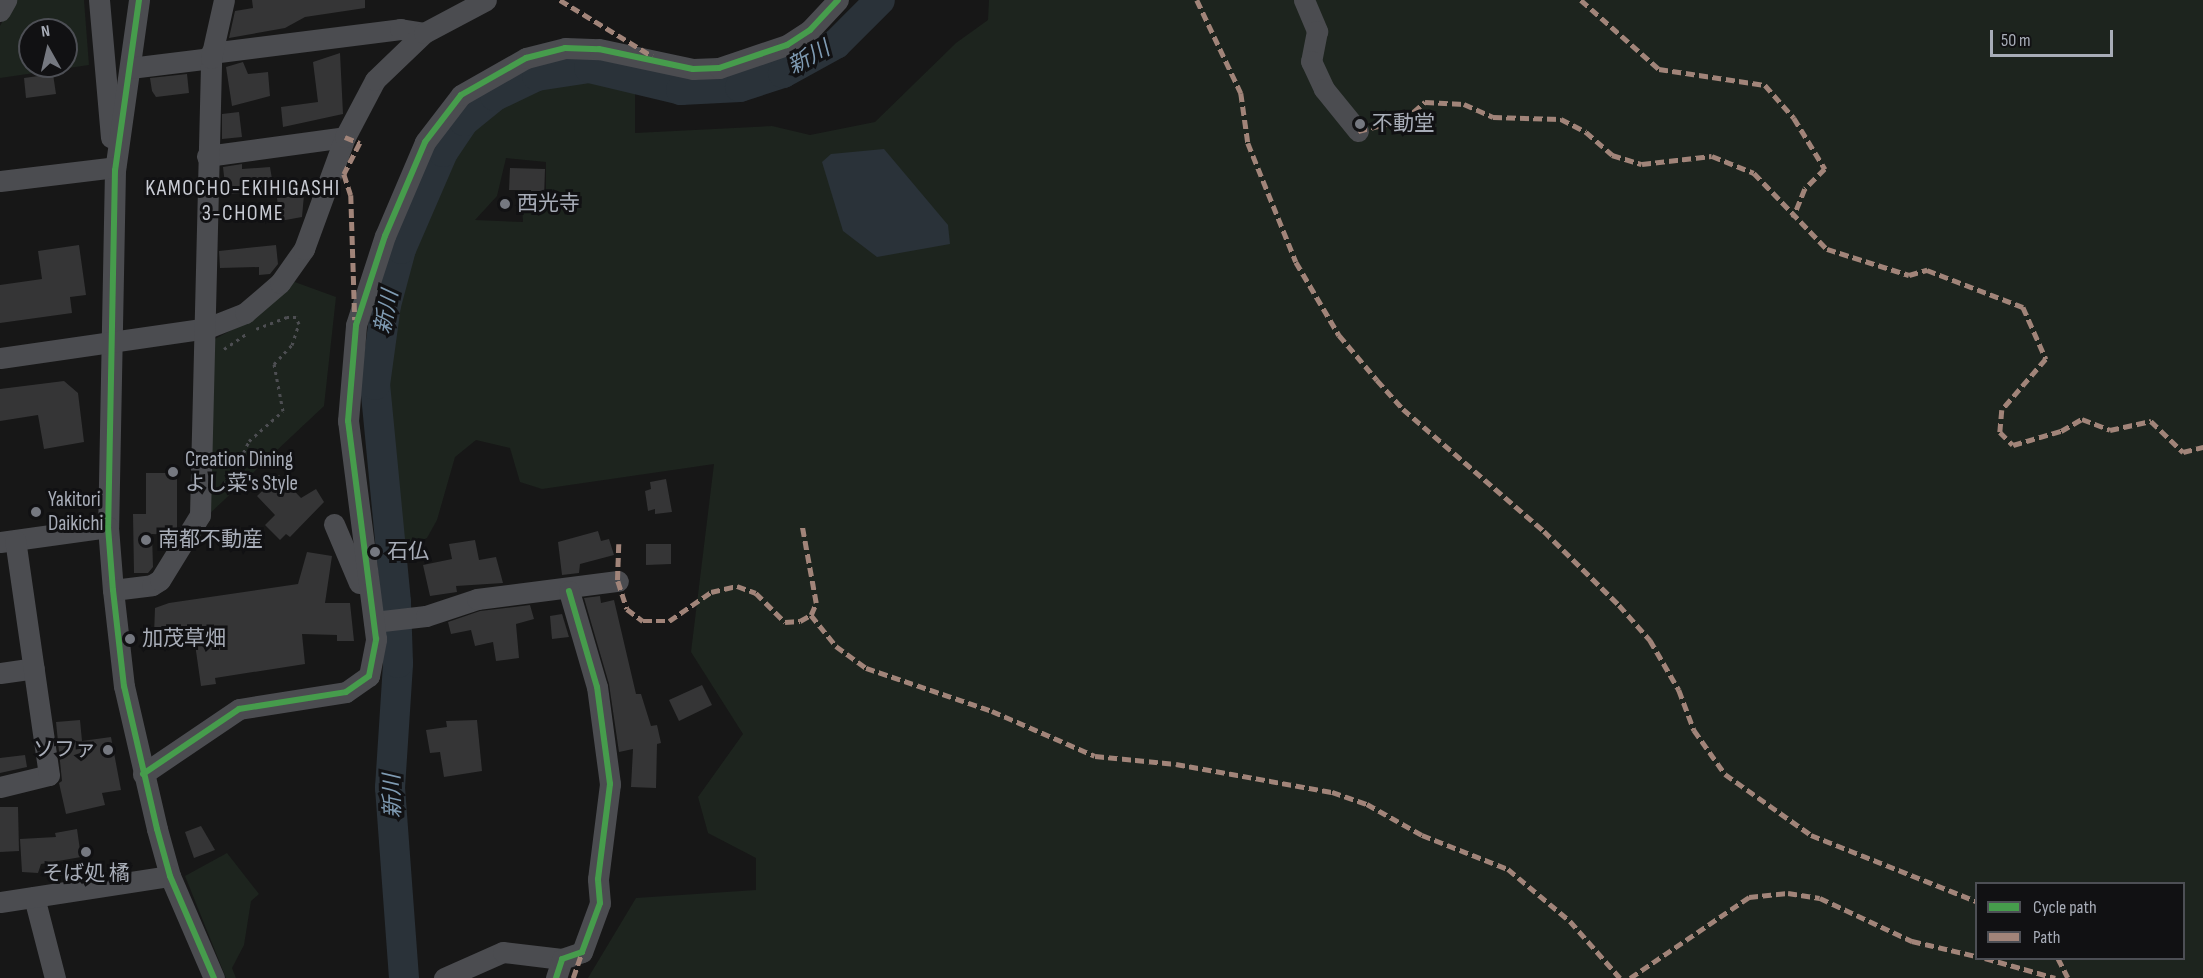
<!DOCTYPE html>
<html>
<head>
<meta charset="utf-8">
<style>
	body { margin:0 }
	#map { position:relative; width:2203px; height:978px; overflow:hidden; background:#171717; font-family:"Sofia Sans Condensed","Noto Sans JP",sans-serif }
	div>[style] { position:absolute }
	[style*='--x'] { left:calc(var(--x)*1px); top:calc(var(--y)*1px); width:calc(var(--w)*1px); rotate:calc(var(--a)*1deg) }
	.green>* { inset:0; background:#1d241e }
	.water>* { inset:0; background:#2a3239 }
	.river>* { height:30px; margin:-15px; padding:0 15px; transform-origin:15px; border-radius:15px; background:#2a3239 }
	.building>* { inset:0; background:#353536 }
	.path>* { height:3px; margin-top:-1.5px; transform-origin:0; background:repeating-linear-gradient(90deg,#4d4e52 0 3px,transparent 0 7.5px) }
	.minor>* { height:21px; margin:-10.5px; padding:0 10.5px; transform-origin:10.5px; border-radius:10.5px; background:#4b4c50 }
	.quiet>* { height:4.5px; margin-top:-2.25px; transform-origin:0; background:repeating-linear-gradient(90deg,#a18479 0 9px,transparent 0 13.5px) }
	.cycleway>* { height:6px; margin:-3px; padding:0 3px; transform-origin:3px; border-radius:3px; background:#469c4c }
	.dots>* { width:16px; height:16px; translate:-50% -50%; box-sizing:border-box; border:3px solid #111113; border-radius:50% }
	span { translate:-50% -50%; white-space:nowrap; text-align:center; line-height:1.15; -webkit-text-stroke:6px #111113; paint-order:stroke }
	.poi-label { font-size:21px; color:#a8adb8 }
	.left { translate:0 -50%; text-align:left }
	.right { translate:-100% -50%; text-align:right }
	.water-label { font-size:22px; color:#7f9bb3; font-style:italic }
	.neighbourhood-label { font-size:22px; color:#c9ccd4; letter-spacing:1.5px }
	.legend { position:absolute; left:1975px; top:882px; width:210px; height:78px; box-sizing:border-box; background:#111113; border:2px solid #4d4f55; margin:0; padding:8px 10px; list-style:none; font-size:18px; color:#a8adb8 }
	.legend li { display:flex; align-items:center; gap:12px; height:30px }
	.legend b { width:30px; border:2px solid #4d4f55 }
	.north { position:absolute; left:18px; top:18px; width:60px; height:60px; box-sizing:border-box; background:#111113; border:2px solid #4d4f55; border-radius:50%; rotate:352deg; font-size:16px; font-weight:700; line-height:24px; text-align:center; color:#a8adb8 }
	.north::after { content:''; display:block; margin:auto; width:21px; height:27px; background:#757880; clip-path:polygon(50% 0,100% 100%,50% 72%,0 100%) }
	.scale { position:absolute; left:1990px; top:30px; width:123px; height:27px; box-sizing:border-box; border:3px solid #a8adb8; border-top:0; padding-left:8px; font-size:18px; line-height:21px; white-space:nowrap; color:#a8adb8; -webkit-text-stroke:4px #111113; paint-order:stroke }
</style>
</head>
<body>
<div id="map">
	<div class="green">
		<i style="clip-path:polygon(evenodd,14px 0,84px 0,89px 65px,0 78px,0 26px,14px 0,30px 30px,66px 30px,66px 66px,30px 66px,30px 30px)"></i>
		<i style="clip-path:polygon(evenodd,989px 0,2203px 0,2203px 978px,588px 978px,636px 898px,756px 890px,756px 858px,708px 833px,698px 797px,743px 734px,691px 652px,714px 464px,542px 489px,520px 482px,510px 448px,476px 440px,455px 457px,437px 520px,427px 538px,412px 544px,391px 531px,378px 398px,383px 345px,398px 279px,428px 193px,470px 121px,513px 95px,581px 77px,635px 89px,635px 133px,772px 126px,810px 135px,875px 122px,956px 43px,988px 20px,989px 0,506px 158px,546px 162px,546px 202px,522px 204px,523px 222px,475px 220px,497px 196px,506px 158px,989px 0,1976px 884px,2184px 884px,2184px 958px,1976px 958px,1976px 884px)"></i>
		<i style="clip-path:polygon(292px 281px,336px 297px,324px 406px,206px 517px,211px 341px,256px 317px)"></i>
		<i style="clip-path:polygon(227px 853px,259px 894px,251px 901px,244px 945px,232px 968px,236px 978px,226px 978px,185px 876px)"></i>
	</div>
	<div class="water">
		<i style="clip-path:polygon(884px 149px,948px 225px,950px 244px,877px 257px,843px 231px,822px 162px,831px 154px)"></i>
	</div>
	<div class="river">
		<i style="--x:404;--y:978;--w:191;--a:-94.2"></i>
		<i style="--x:390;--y:788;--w:125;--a:-86.3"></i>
		<i style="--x:398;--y:663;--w:61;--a:-91.9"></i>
		<i style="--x:396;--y:602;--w:218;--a:-95.5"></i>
		<i style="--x:375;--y:385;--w:81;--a:-82.2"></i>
		<i style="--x:386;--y:305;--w:58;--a:-75"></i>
		<i style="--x:401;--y:249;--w:106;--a:-66.6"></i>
		<i style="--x:443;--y:152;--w:37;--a:-56"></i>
		<i style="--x:464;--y:121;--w:40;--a:-39"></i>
		<i style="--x:495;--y:96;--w:47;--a:-25.5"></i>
		<i style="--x:537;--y:76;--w:53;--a:-8.7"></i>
		<i style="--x:589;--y:68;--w:95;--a:13.4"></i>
		<i style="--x:681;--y:90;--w:59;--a:-2.9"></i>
		<i style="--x:740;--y:87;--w:45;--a:-18"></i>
		<i style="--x:783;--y:73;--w:60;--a:-28.7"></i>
		<i style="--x:836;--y:44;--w:62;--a:-45"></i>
	</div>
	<div class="building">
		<i style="clip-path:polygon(252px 0,365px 0,365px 8px,305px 17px,285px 28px,229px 38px,235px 11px,253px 8px)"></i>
		<i style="clip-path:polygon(340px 53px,343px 114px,283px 127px,281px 107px,318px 102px,313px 62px)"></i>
		<i style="clip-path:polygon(243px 62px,248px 74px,268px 72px,270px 96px,232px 106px,226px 67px)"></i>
		<i style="clip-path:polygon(53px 74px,56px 94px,26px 98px,24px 78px)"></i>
		<i style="clip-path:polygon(187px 74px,189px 93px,156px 97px,152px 91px,150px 78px)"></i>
		<i style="clip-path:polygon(239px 112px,242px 137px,222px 139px,222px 114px)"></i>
		<i style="clip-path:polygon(242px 164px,242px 169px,270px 167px,274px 191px,226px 194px,223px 167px)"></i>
		<i style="clip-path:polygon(510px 168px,545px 169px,544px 198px,531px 198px,531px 190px,509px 190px)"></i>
		<i style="clip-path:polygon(304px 195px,302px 217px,280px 221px,277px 198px)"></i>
		<i style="clip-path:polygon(79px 245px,86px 295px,70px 297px,72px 313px,0 323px,0 285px,42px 279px,38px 251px)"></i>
		<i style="clip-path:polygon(276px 245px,278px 264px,270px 274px,259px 275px,259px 267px,220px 268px,219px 251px)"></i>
		<i style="clip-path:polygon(64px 381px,78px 393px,84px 442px,44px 449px,38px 415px,0 421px,0 389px)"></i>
		<i style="clip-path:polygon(146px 473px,177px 473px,177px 527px,173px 535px,152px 534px,153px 567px,148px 573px,134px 573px,133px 514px,146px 514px)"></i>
		<i style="clip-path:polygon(279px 475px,301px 498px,316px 489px,324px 502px,290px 537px,286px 534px,280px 540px,265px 525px,275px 515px,257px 496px)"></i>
		<i style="clip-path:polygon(666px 479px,672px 512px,655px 514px,655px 509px,648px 511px,645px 491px,651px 489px,650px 482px)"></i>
		<i style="clip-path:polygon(598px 531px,601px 541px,609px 539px,614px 555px,580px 564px,579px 573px,562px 575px,558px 542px)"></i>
		<i style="clip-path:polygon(475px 540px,479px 560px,496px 557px,503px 583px,456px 586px,457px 592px,430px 596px,423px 565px,452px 559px,449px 544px)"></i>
		<i style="clip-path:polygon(646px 544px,671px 544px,671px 564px,646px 565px)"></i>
		<i style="clip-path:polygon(307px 552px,332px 556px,325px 603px,350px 603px,354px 641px,337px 641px,337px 635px,302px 634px,305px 664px,215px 678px,216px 684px,201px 686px,193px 630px,154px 635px,155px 608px,169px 603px,298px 584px)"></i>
		<i style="clip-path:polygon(600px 596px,601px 603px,614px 600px,636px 694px,641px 694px,651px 726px,657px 725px,661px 743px,657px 744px,656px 788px,631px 787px,633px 749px,619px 752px,609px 684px,584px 598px)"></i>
		<i style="clip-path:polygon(530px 605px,534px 619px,516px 624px,519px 658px,496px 661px,493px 642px,475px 646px,471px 630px,451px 634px,448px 622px,480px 611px)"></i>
		<i style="clip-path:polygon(562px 614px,569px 637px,552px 639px,550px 616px)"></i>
		<i style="clip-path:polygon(702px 685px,712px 705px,679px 721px,669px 700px)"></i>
		<i style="clip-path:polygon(80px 720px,82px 741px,111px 737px,121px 790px,102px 793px,105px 805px,66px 814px,59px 783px,62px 781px,56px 722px)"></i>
		<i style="clip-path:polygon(477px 720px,482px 771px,444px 777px,440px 752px,430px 753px,426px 730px,447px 727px,446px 721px)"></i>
		<i style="clip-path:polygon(25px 755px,27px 767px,0 773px,0 758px)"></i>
		<i style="clip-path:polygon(0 807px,18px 807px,19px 851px,0 852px)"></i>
		<i style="clip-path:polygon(201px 826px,215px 850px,194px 858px,185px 832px)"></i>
		<i style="clip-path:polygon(77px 829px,81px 857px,41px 864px,38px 873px,22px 872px,20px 839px,56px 837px,55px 833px)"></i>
	</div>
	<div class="path">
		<i style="--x:224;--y:349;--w:29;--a:-34"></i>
		<i style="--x:234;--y:473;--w:35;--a:-65"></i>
		<i style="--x:249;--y:441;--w:45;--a:-41.4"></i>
		<i style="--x:283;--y:411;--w:48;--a:-100.8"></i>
		<i style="--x:274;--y:364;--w:26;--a:-47"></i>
		<i style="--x:292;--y:345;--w:22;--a:-72"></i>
		<i style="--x:299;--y:324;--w:8;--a:-113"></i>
		<i style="--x:296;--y:317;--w:9;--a:180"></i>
		<i style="--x:287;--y:317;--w:33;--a:159"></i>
		<i style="--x:219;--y:490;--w:23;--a:-49"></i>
		<i style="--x:234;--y:473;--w:25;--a:-124"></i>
	</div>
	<div class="minor">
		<i style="--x:99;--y:0;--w:138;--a:85"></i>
		<i style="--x:139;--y:0;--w:172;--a:98"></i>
		<i style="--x:115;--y:170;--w:357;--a:91.1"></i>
		<i style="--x:108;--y:527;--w:63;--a:85.5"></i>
		<i style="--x:113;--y:590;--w:97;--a:83.5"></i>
		<i style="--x:124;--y:686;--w:147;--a:77"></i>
		<i style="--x:157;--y:829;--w:49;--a:74.5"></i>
		<i style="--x:170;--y:876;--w:111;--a:66.7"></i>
		<i style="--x:1304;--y:0;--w:34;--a:67"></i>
		<i style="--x:1317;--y:31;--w:31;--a:101"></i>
		<i style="--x:1311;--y:61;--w:31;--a:65"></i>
		<i style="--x:1324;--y:89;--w:54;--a:51"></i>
		<i style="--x:0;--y:11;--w:13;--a:-61"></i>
		<i style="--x:211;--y:53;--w:191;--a:-7.2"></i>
		<i style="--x:400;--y:29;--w:24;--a:9"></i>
		<i style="--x:130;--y:68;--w:82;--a:-7"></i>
		<i style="--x:207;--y:156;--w:139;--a:-7.8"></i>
		<i style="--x:0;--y:181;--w:116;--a:-6.9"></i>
		<i style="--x:0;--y:358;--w:209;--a:-8.2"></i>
		<i style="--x:207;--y:328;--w:41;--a:-21.5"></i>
		<i style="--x:245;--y:313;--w:46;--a:-40.6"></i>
		<i style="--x:280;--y:283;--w:42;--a:-54.8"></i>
		<i style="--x:304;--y:249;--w:119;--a:-69.9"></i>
		<i style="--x:345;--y:137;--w:64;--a:-62.2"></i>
		<i style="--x:375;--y:80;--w:68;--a:-43.8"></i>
		<i style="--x:424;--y:33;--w:70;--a:-28"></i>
		<i style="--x:334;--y:524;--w:64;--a:67"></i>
		<i style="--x:0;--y:542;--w:109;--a:-7.9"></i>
		<i style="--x:113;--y:590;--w:39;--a:-7"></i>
		<i style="--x:152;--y:585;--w:9;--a:-32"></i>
		<i style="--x:160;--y:580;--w:76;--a:-58.4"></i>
		<i style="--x:200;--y:515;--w:457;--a:-88.6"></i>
		<i style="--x:211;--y:58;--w:59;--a:-77.4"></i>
		<i style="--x:374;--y:622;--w:52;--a:-6.6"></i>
		<i style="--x:426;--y:616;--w:54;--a:-18.4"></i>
		<i style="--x:477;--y:599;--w:142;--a:-7.3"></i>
		<i style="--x:0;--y:673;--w:34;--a:-8"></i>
		<i style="--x:143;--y:774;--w:116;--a:-34.1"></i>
		<i style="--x:239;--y:709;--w:108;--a:-9"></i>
		<i style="--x:346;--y:692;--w:28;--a:-35"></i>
		<i style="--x:369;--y:676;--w:38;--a:-79"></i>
		<i style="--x:376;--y:639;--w:220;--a:-97.3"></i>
		<i style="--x:348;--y:421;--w:96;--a:-85.2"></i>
		<i style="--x:356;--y:325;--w:94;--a:-72"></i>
		<i style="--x:385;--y:236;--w:102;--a:-66.9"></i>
		<i style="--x:425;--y:142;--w:59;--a:-52.5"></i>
		<i style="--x:461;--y:95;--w:75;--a:-29.6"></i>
		<i style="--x:526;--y:58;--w:40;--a:-14.4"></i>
		<i style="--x:565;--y:48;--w:34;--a:2"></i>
		<i style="--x:599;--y:49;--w:96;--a:12"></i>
		<i style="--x:693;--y:69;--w:26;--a:-2"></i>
		<i style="--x:719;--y:68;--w:72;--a:-18.7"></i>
		<i style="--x:787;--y:45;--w:27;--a:-33"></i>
		<i style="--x:810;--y:30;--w:41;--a:-47"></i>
		<i style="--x:0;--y:787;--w:50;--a:-13.8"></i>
		<i style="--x:49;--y:775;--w:237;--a:-98.2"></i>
		<i style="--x:34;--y:897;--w:84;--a:75.5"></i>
		<i style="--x:0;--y:902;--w:172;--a:-8.7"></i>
		<i style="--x:444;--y:978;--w:64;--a:-23.8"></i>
		<i style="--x:503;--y:952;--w:59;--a:6.8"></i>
		<i style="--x:556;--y:978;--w:20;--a:-72"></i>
		<i style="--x:562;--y:959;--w:21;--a:-19"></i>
		<i style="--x:582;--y:952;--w:52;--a:-69.8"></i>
		<i style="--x:600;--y:903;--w:24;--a:-95"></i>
		<i style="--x:598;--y:879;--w:96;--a:-82.8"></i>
		<i style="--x:610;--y:784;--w:98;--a:-97.6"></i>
		<i style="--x:597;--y:687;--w:100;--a:-106.3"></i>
	</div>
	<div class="quiet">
		<i style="--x:560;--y:0;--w:108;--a:31.3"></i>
		<i style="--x:1197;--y:0;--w:103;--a:64.7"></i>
		<i style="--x:1241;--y:93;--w:50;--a:82"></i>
		<i style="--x:1248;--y:143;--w:128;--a:68"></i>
		<i style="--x:1296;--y:262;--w:85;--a:59.5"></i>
		<i style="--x:1339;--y:335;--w:59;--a:49.8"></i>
		<i style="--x:1377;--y:380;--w:39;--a:48"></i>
		<i style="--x:1403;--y:409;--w:186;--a:40.9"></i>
		<i style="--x:1544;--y:531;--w:105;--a:44.6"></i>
		<i style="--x:1619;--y:605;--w:47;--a:48.5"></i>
		<i style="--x:1650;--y:640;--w:58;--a:59.9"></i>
		<i style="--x:1679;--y:690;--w:43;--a:69.4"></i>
		<i style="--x:1694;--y:730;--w:54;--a:54.8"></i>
		<i style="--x:1725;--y:774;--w:105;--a:35.3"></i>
		<i style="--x:1811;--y:835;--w:178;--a:21.8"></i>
		<i style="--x:1581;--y:0;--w:104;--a:41.5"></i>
		<i style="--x:1659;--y:69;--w:107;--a:8.6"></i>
		<i style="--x:1765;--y:85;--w:44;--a:48.7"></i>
		<i style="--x:1794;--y:118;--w:60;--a:58.7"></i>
		<i style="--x:1825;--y:169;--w:28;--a:135"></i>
		<i style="--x:1805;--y:189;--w:31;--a:112"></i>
		<i style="--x:1403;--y:121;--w:29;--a:-41"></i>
		<i style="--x:1425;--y:102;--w:39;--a:3"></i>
		<i style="--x:1464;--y:104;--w:32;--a:24"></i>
		<i style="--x:1493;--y:117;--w:68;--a:1.7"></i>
		<i style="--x:1561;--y:119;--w:28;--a:27"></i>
		<i style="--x:1586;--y:132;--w:35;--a:41"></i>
		<i style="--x:1612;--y:155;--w:31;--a:17"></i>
		<i style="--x:1642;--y:164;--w:70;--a:-6.5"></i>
		<i style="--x:1712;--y:156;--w:45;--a:22"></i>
		<i style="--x:1754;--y:173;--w:105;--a:46.2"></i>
		<i style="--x:1827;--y:249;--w:86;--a:17.6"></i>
		<i style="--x:1909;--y:275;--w:19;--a:-16"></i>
		<i style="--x:1927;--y:270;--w:103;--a:21.1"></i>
		<i style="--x:2023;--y:307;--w:57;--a:66.1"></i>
		<i style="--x:2046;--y:359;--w:67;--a:130.8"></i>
		<i style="--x:2002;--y:410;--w:22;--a:95"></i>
		<i style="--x:2000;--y:432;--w:18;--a:45"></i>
		<i style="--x:2013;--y:445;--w:50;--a:-16.3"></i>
		<i style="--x:2061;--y:431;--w:24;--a:-30"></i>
		<i style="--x:2082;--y:419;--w:30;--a:21"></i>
		<i style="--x:2110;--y:430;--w:42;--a:-12.4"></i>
		<i style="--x:2151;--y:421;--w:45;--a:44.1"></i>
		<i style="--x:2183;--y:452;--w:21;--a:-14"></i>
		<i style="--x:1358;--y:131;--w:36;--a:-14"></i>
		<i style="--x:1393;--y:122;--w:22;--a:-3"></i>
		<i style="--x:1415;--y:121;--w:12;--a:24"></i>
		<i style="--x:345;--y:137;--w:16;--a:22"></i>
		<i style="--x:360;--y:143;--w:35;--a:117"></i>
		<i style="--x:344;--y:174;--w:22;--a:72"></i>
		<i style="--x:351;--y:195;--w:125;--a:88.2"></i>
		<i style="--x:619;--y:544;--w:37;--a:92"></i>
		<i style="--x:618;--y:581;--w:29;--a:72"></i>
		<i style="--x:627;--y:609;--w:20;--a:37"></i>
		<i style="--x:643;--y:621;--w:26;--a:0"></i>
		<i style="--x:669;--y:621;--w:51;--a:-34.6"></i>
		<i style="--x:711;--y:592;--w:27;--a:-13"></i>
		<i style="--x:737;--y:586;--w:20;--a:20"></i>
		<i style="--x:756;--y:593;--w:41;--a:45"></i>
		<i style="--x:785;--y:622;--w:15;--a:-4"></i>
		<i style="--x:800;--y:621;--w:13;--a:-29"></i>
		<i style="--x:811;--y:615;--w:13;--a:-67"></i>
		<i style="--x:816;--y:603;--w:78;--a:-100.3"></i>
		<i style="--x:811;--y:615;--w:40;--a:51"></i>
		<i style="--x:836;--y:646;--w:37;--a:36"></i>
		<i style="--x:866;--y:668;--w:133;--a:18.8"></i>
		<i style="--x:992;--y:711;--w:112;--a:23.6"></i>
		<i style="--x:1095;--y:756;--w:81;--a:5.6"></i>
		<i style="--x:1176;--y:764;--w:158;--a:10.2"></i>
		<i style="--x:1332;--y:792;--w:37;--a:19"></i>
		<i style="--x:1367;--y:804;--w:63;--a:29.4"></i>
		<i style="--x:1422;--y:835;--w:92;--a:21.6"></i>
		<i style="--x:1508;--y:869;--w:81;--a:40"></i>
		<i style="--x:1570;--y:921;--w:76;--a:48.7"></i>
		<i style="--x:1985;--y:958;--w:73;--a:15.9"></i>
		<i style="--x:2058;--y:958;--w:22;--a:63"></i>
		<i style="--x:573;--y:978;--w:28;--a:-71"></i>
		<i style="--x:1630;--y:978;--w:144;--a:-34.2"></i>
		<i style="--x:1749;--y:897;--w:39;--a:-6"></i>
		<i style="--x:1788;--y:893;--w:32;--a:9"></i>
		<i style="--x:1820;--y:898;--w:102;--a:25.1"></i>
		<i style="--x:1912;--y:941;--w:66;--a:13.2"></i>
	</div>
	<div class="cycleway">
		<i style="--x:139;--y:0;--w:172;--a:98"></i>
		<i style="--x:115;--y:170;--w:357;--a:91.1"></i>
		<i style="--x:108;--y:527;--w:63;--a:85.5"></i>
		<i style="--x:113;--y:590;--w:97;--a:83.5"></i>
		<i style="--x:124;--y:686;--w:147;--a:77"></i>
		<i style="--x:157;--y:829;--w:49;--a:74.5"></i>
		<i style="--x:170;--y:876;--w:111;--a:66.7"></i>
		<i style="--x:143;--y:774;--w:116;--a:-34.1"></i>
		<i style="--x:239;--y:709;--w:108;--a:-9"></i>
		<i style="--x:346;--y:692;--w:28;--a:-35"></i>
		<i style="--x:369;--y:676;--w:38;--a:-79"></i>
		<i style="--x:376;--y:639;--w:220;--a:-97.3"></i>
		<i style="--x:348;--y:421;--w:96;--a:-85.2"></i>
		<i style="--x:356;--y:325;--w:94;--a:-72"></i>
		<i style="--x:385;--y:236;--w:102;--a:-66.9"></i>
		<i style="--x:425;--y:142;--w:59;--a:-52.5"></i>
		<i style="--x:461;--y:95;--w:75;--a:-29.6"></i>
		<i style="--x:526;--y:58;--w:40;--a:-14.4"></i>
		<i style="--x:565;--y:48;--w:34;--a:2"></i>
		<i style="--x:599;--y:49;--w:96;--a:12"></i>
		<i style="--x:693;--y:69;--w:26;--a:-2"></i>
		<i style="--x:719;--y:68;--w:72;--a:-18.7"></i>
		<i style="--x:787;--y:45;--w:27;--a:-33"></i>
		<i style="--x:810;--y:30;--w:41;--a:-47"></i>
		<i style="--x:556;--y:978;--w:20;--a:-72"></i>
		<i style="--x:562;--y:959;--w:21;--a:-19"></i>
		<i style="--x:582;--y:952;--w:52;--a:-69.8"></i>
		<i style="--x:600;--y:903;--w:24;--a:-95"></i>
		<i style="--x:598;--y:879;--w:96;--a:-82.8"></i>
		<i style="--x:610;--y:784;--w:98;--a:-97.6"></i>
		<i style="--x:597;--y:687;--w:100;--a:-106.3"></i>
	</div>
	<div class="dots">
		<i style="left:1360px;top:124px;background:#757880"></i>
		<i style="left:505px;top:204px;background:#757880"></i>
		<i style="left:173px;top:472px;background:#757880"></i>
		<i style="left:36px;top:512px;background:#757880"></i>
		<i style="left:146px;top:540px;background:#757880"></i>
		<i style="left:375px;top:552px;background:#757880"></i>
		<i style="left:130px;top:639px;background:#757880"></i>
		<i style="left:108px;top:750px;background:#757880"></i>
		<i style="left:86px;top:852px;background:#757880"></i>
	</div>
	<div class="poi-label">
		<span class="left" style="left:1372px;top:124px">不動堂</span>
		<span class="left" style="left:517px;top:204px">西光寺</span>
		<span class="left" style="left:185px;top:472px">Creation Dining<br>よし菜's Style</span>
		<span class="left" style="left:48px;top:512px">Yakitori<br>Daikichi</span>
		<span class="left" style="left:158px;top:540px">南都不動産</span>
		<span class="left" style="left:387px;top:552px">石仏</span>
		<span class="left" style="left:142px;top:639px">加茂草畑</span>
		<span class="right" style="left:96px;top:750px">ソファ</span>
		<span style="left:86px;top:874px">そば処 橘</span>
	</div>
	<div class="water-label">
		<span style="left:809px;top:58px;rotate:-29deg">新川</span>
		<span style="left:387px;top:312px;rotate:-79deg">新川</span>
		<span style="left:393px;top:796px;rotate:-91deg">新川</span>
	</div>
	<div class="neighbourhood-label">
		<span style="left:243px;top:201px">KAMOCHO-EKIHIGASHI<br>3-CHOME</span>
	</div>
	<ul class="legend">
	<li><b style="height:8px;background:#469c4c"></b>Cycle path</li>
	<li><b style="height:8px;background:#a18479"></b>Path</li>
	</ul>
	<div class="north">N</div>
	<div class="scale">50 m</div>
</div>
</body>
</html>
